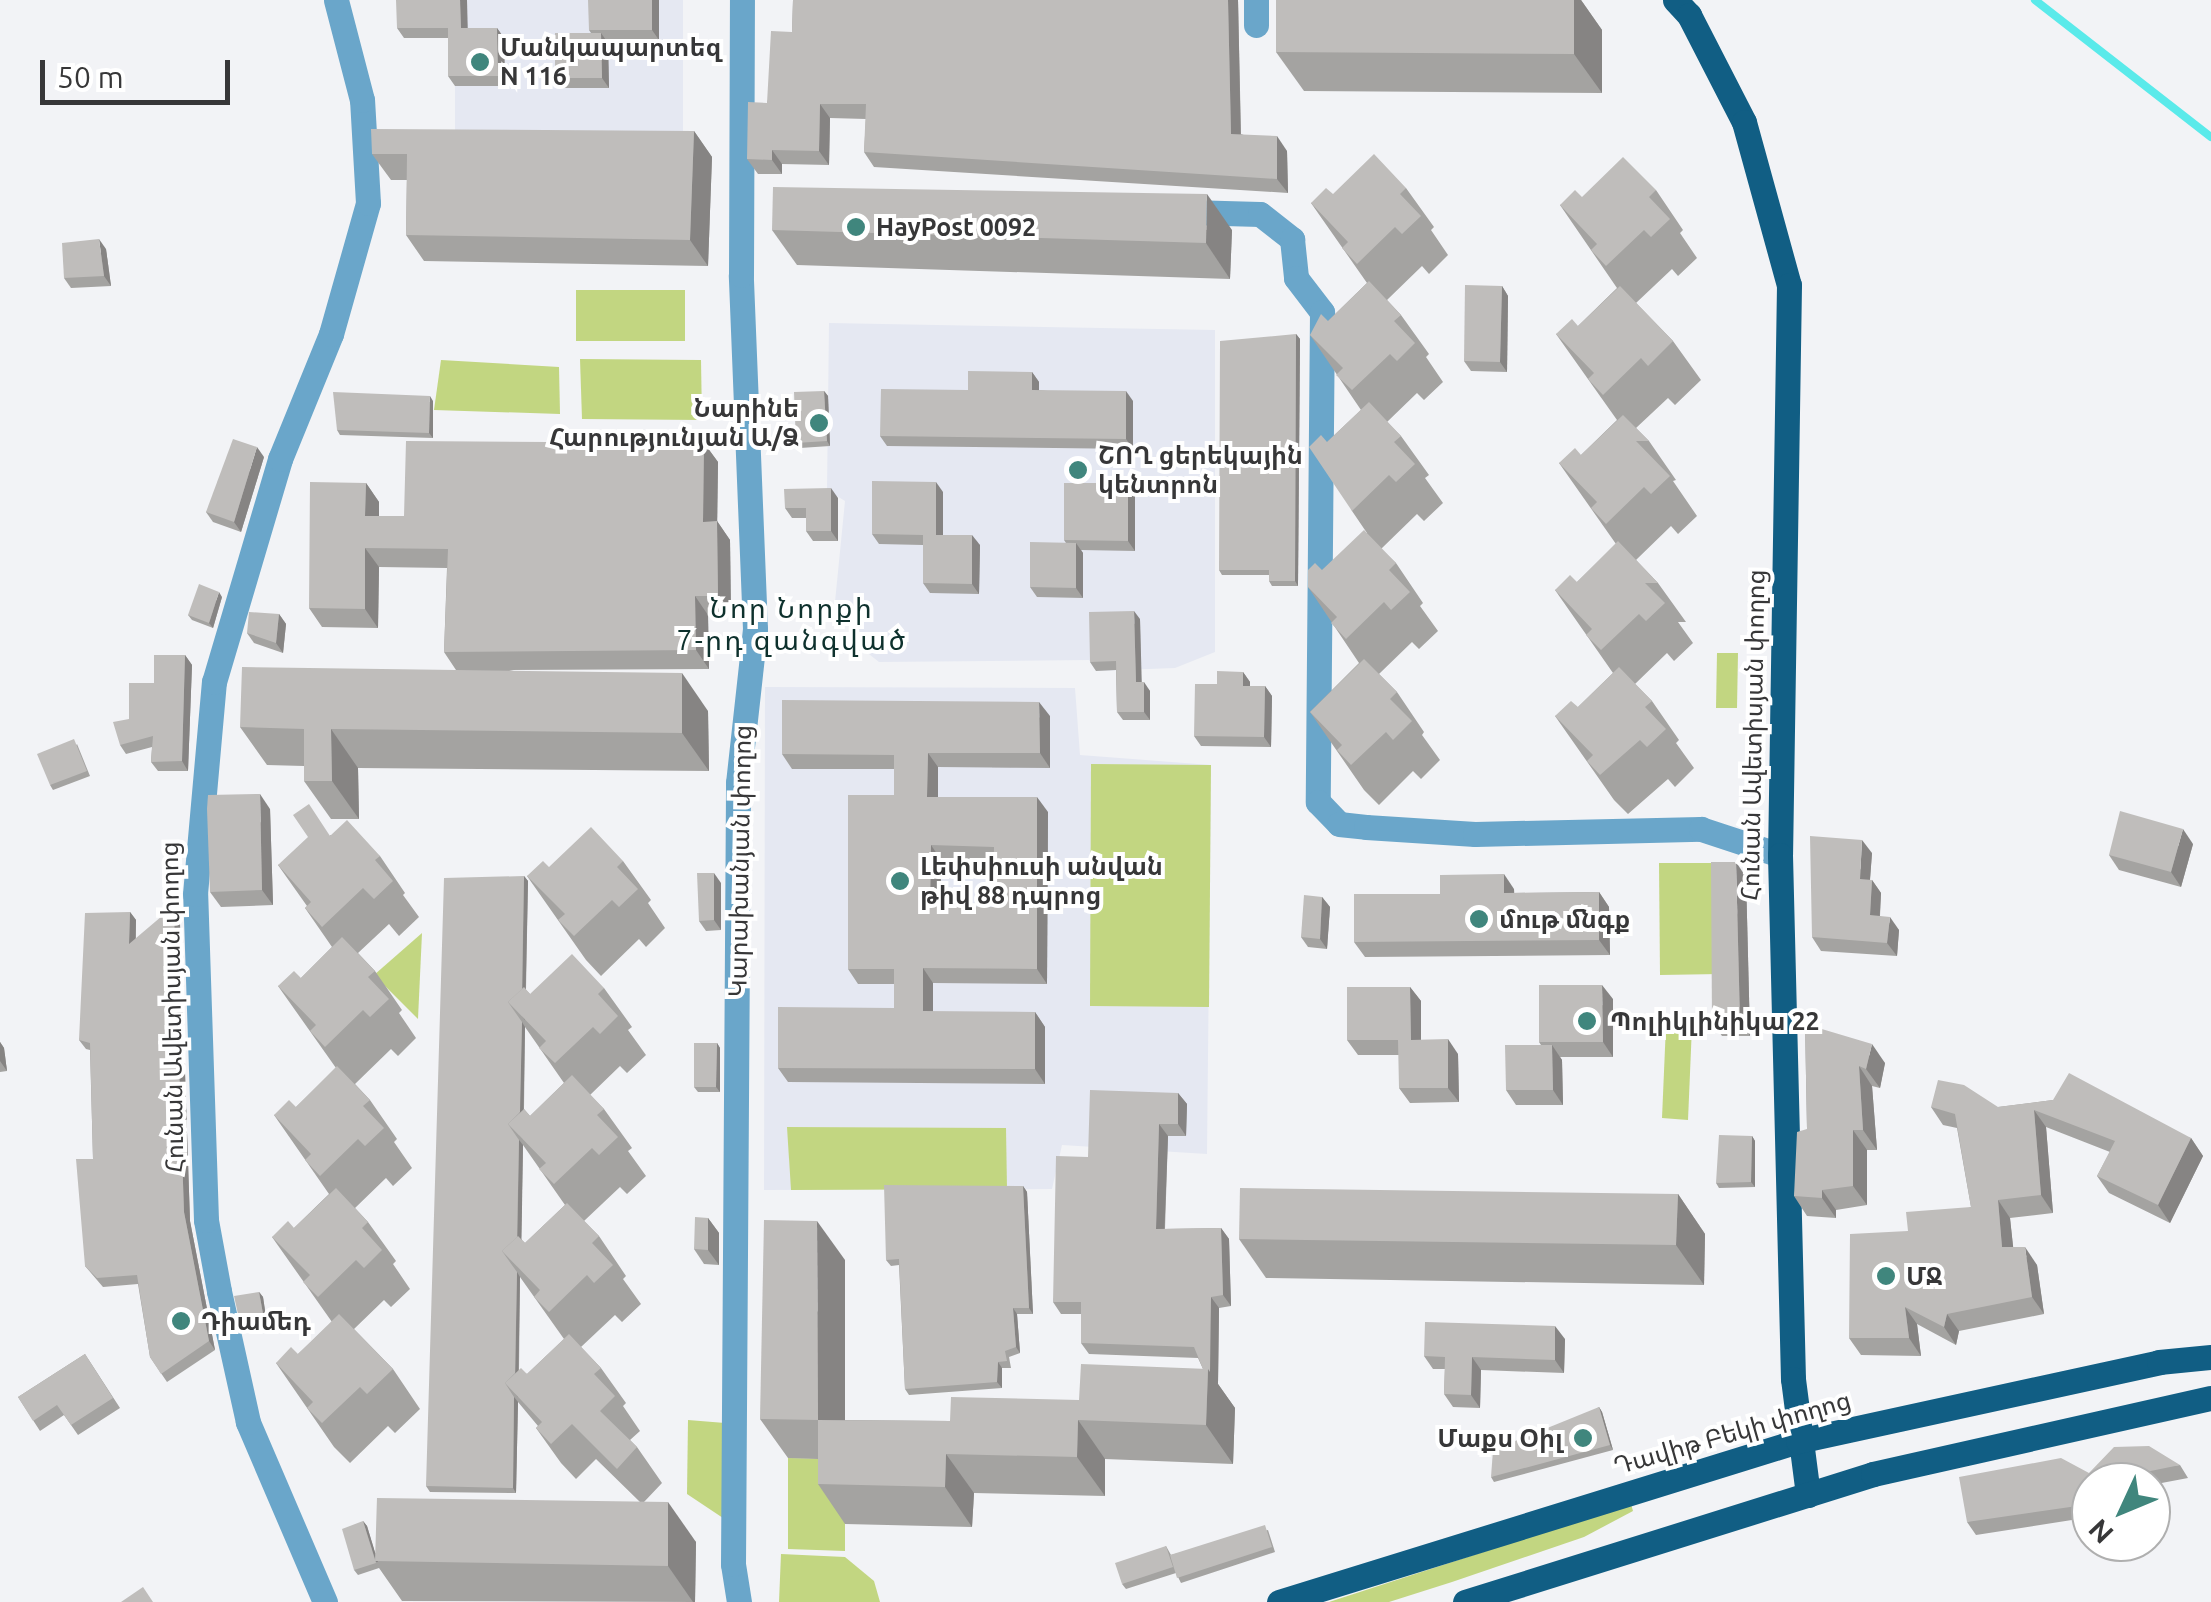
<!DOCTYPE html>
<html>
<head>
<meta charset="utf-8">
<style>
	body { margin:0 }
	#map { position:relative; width:2211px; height:1602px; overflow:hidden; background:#f2f3f6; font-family:Ubuntu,"Noto Sans Armenian",sans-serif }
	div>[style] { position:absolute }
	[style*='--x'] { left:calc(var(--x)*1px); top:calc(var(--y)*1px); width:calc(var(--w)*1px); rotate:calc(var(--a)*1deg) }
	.built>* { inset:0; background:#e5e8f2 }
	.green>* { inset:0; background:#c2d681 }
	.stream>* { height:8px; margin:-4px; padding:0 4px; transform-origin:4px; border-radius:4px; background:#5aeaea }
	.minor>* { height:25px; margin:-12.5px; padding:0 12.5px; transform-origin:12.5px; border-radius:12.5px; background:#6aa6ca }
	.major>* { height:25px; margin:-12.5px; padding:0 12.5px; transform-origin:12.5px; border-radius:12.5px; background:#115e84 }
	.wall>* { inset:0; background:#a4a3a1 }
	.shaded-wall>* { inset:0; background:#868483 }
	.building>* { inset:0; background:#bfbdbb }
	.dots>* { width:28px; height:28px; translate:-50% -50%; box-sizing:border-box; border:5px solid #fff; border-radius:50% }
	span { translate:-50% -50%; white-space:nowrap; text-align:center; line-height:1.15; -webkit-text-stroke:8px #fff; paint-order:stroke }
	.poi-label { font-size:25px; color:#373738; font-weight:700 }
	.left { translate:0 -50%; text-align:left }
	.right { translate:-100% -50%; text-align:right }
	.street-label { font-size:25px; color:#373738 }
	.neighbourhood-label { font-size:28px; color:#0e312d; letter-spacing:2.5px }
	.north { position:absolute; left:2071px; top:1462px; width:100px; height:100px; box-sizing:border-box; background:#fff; border:2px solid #afafaf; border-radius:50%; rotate:226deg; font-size:28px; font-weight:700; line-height:40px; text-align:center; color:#373738 }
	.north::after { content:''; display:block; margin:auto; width:35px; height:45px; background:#40867d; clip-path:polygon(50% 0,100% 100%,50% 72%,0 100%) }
	.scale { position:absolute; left:40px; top:60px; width:190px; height:45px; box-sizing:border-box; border:5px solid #373738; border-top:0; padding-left:12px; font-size:30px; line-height:35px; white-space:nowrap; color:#373738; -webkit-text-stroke:8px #fff; paint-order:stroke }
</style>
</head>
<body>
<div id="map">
	<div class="built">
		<i style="clip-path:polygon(455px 0,683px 0,683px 145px,455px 143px)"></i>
		<i style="clip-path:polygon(829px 323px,1215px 330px,1215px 652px,1175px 668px,1096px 671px,1089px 660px,879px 662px,860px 647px,835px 602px,845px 501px,827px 490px)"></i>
		<i style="clip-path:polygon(765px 687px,1075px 688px,1080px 755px,1211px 765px,1207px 1154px,1062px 1145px,1052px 1189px,764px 1190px)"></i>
	</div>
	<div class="green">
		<i style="clip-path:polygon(576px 290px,685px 290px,685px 341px,576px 341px)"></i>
		<i style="clip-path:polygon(580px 359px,701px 360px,702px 420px,582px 419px)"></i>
		<i style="clip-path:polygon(441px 360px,559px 367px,560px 414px,434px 410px)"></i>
		<i style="clip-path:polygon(1717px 653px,1738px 653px,1737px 708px,1716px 708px)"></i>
		<i style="clip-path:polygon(1091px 764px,1211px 765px,1209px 1007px,1090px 1006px)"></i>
		<i style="clip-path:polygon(1659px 863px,1718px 863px,1720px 974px,1660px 975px)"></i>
		<i style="clip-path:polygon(422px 933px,418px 1019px,374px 975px)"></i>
		<i style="clip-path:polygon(1666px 1025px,1692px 1026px,1688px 1120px,1662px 1118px)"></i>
		<i style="clip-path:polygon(787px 1127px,1006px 1128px,1007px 1189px,791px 1190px)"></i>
		<i style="clip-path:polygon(688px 1420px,725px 1423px,723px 1518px,687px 1494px)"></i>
		<i style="clip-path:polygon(788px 1458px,845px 1459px,845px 1551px,788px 1549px)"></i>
		<i style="clip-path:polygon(1631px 1504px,1633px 1511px,1584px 1537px,1452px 1582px,1389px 1602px,1329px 1602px)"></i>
		<i style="clip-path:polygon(781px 1554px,845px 1557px,874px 1581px,880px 1602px,779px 1602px)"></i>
	</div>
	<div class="stream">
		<i style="--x:2035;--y:0;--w:223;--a:37.9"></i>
	</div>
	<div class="minor">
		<i style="--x:1256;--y:0;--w:25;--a:90"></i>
		<i style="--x:1188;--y:212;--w:72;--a:1.6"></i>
		<i style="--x:1260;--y:214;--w:41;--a:38"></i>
		<i style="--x:1292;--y:239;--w:39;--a:84"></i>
		<i style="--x:1296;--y:278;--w:43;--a:52.6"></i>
		<i style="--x:1322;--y:312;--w:490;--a:90.5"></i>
		<i style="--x:1318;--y:802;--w:30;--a:46"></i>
		<i style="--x:1339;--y:824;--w:27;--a:6"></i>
		<i style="--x:1366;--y:827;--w:109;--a:3.7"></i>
		<i style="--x:1475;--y:834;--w:226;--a:-1.3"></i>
		<i style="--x:1701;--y:829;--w:83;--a:18.2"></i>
		<i style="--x:325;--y:1602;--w:196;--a:-113.2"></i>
		<i style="--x:248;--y:1422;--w:134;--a:-102.5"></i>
		<i style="--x:219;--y:1291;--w:72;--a:-100.4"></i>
		<i style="--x:206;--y:1220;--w:326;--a:-91.9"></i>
		<i style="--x:195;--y:894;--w:213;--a:-84.9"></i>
		<i style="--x:214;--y:682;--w:233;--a:-73.5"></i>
		<i style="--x:280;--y:459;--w:135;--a:-67.8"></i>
		<i style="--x:331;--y:334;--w:136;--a:-74.2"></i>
		<i style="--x:368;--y:203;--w:103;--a:-93.3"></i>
		<i style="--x:362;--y:100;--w:103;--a:-104.6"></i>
		<i style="--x:739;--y:1602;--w:38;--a:-99"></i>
		<i style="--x:733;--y:1564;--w:781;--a:-89.63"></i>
		<i style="--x:738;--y:783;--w:155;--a:-83.7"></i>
		<i style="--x:755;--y:629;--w:354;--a:-92.3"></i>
		<i style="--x:741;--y:275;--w:275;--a:-89.8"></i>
	</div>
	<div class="major">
		<i style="--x:1675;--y:0;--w:21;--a:47"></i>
		<i style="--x:1689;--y:15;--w:120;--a:62.8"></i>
		<i style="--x:1744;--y:122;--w:169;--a:74.6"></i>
		<i style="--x:1789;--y:285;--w:570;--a:90.9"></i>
		<i style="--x:1780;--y:855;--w:524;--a:88.58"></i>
		<i style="--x:1793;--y:1379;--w:117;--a:82.6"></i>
		<i style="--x:1279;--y:1602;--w:543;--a:-17.23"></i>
		<i style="--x:1798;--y:1441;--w:370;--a:-12.3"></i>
		<i style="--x:2159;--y:1362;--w:52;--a:-5.5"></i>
		<i style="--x:1465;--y:1602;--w:428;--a:-17.4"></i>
		<i style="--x:1873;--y:1474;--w:346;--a:-12.7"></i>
	</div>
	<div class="wall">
		<i style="clip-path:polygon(467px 0,467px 28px,497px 28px,504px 38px,505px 86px,455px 86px,448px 76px,448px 38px,404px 38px,397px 28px)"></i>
		<i style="clip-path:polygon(659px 0,659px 40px,606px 40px,608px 43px,609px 88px,562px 88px,555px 78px,591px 33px,589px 30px)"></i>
		<i style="clip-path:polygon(793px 0,1238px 0,1241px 134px,1287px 151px,1288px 193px,874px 167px,864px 152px,866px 119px,830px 118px,829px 165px,782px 164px,782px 174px,758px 174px,747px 159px,792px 32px)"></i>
		<i style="clip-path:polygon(1276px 0,1581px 0,1602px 30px,1602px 93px,1304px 91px,1276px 52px)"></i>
		<i style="clip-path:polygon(694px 131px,712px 157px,708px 266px,424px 261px,406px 235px,407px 180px,391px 180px,372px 154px)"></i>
		<i style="clip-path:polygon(1406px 188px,1434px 227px,1431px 230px,1448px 255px,1429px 274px,1422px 266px,1387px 300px,1401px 315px,1429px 354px,1426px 357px,1443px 382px,1424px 400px,1417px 393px,1387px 422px,1401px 436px,1429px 475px,1425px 478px,1443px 503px,1424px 521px,1417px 514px,1381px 549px,1396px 563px,1423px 603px,1420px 606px,1438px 631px,1419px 649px,1412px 642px,1379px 674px,1397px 692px,1424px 732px,1422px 735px,1440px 760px,1421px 779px,1413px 771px,1379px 805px,1364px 790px,1310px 712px,1359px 663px,1308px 587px,1322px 570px,1367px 533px,1352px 511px,1327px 442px,1361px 410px,1310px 335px,1328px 321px,1367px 283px,1311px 203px,1333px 194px)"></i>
		<i style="clip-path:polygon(1656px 190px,1683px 230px,1680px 233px,1697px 258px,1678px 276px,1672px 269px,1636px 303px,1673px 341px,1701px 380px,1675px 405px,1668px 398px,1636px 428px,1649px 441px,1676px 480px,1673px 481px,1697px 516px,1678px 534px,1671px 526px,1636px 560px,1658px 583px,1686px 622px,1678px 622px,1693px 643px,1674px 661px,1667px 653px,1635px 684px,1652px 701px,1679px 740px,1676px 743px,1694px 768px,1675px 787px,1668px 779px,1628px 814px,1614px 800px,1555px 716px,1578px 707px,1613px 673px,1555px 590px,1577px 582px,1616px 544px,1559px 463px,1581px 455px,1617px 420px,1556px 334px,1578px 326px,1617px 288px,1560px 205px,1582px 197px)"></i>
		<i style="clip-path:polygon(772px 230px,1232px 230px,1230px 279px,797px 265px)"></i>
		<i style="clip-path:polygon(106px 249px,111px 286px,71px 288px,64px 278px)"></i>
		<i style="clip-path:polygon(1502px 286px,1508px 296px,1507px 372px,1471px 371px,1464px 361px)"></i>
		<i style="clip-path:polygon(1296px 334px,1300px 339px,1298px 586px,1272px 586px,1269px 581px,1269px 575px,1222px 575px,1219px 570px)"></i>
		<i style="clip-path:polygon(1032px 372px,1039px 382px,1039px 390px,1133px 401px,1133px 449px,887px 446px,880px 436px,968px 390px)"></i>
		<i style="clip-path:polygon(824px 391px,828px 396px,830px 446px,800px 448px,796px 443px)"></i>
		<i style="clip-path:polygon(433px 401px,433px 438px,340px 435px,337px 430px)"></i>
		<i style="clip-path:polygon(704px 443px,718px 462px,717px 521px,730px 540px,731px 615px,708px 615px,709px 669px,509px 670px,708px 711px,709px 771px,358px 768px,359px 819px,331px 819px,304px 781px,304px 766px,267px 765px,240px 727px,456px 670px,444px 652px,447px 568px,379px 567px,378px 628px,322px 627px,309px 608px,366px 483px,379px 502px,379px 516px,404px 516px)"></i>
		<i style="clip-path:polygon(264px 457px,241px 532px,213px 522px,206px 512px)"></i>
		<i style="clip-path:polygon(1128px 483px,1135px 493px,1135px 551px,1081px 550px,1083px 553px,1083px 598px,1037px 597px,1030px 587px,1066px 543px,1064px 540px)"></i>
		<i style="clip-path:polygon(943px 492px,943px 535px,980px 545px,979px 594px,930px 593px,923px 583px,923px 545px,879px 544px,872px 534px)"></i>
		<i style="clip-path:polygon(838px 498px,838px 541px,813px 541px,806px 531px,806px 518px,792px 518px,785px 508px)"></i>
		<i style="clip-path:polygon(222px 597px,213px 628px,192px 620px,188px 615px)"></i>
		<i style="clip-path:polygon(279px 614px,286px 624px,283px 653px,254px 643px,247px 633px)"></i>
		<i style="clip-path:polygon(1140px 619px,1141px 682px,1150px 691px,1150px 720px,1123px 720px,1117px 712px,1116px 670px,1096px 671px,1090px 662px)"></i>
		<i style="clip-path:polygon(185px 655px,192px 665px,188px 771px,158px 771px,151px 762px,152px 747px,126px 754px,120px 745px,129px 719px,154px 683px)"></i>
		<i style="clip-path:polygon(1243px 672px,1250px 682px,1250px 686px,1265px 686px,1272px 696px,1271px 747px,1201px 746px,1194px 736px,1217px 684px)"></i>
		<i style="clip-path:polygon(evenodd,1050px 716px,1050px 768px,938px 767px,938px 797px,1048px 812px,1047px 984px,933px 983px,933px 1012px,1035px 1012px,1045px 1027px,1045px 1084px,788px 1082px,778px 1068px,894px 1008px,894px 984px,858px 984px,848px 969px,894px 795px,894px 769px,792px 769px,782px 754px,1050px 716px,941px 860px,994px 861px,993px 907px,941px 906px,941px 860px)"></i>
		<i style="clip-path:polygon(77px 744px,90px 776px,53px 790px,50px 785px)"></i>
		<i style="clip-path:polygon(270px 809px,273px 905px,221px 907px,210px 892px)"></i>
		<i style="clip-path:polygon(331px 835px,380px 856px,405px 893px,403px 895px,419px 917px,399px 936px,389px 924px,358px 953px,375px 971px,402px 1010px,399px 1013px,416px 1038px,398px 1056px,391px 1049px,355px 1084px,370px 1100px,397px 1139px,394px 1142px,412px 1168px,393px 1186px,386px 1178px,355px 1208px,368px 1222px,396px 1261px,393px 1264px,410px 1289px,391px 1307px,384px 1300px,354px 1329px,393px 1369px,420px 1409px,395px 1433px,388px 1426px,350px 1463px,334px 1447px,276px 1363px,298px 1354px,332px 1322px,272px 1237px,294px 1228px,329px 1194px,274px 1115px,296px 1107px,336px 1068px,278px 986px,301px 978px,332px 947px,305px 908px,307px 906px,278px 865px)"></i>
		<i style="clip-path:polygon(2193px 844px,2181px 887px,2119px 870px,2109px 855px)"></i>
		<i style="clip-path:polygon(1872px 853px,1870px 880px,1872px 880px,1881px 893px,1880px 916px,1899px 930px,1897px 956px,1821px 951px,1812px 937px)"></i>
		<i style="clip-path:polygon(623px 861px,651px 900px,648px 903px,665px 928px,646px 947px,639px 939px,601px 976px,586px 960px,527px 876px,549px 867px)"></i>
		<i style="clip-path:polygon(evenodd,524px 876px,528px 881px,526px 990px,530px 994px,604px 988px,632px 1027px,628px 1030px,646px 1055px,627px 1073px,620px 1066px,590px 1095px,604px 1109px,632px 1148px,628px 1151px,646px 1176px,627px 1194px,620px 1187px,584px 1221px,599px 1236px,626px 1276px,623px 1279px,641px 1304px,622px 1322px,615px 1315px,581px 1347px,601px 1368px,626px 1403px,623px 1406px,640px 1431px,630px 1440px,637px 1447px,662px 1483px,644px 1502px,696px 1542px,695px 1602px,402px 1601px,379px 1568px,358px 1575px,354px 1570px,363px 1521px,367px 1526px,375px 1553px,640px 1502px,596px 1459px,576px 1479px,561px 1463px,536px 1428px,538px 1426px,518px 1402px,516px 1493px,430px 1492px,426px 1486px,524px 876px,525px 1027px,564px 1083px,530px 1116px,524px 1109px,525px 1027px,524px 876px,523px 1145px,565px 1205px,525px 1243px,521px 1239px,523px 1145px,524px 876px,520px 1277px,564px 1339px,527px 1374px,519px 1370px,520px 1277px)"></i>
		<i style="clip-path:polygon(1746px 877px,1750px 1036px,1722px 1036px,1712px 1021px)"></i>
		<i style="clip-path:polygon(721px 883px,721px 930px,706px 931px,699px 921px)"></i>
		<i style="clip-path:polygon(1514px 889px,1514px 893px,1599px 892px,1609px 907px,1610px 955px,1365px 957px,1354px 942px,1440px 894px)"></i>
		<i style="clip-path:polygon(1322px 897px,1330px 907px,1327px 949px,1308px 947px,1301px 937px)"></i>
		<i style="clip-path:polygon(130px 912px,136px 920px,136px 939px,174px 915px,180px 924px,190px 1221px,215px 1350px,167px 1382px,150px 1357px,138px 1284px,103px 1287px,85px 1266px,93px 1159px,90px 1050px,86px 1049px,79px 1040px)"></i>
		<i style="clip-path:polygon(1410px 987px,1421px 1001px,1421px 1040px,1458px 1054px,1459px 1102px,1410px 1103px,1399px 1088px,1399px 1055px,1358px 1055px,1347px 1040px)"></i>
		<i style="clip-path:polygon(1613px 999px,1613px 1057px,1560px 1057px,1562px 1060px,1563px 1105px,1516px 1105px,1506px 1090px,1541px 1045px,1539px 1042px)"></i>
		<i style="clip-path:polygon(1805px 1024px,1885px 1063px,1880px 1088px,1872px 1086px,1877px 1150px,1867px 1150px,1867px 1205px,1836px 1210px,1836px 1218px,1807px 1216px,1794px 1196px,1807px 1129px)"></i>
		<i style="clip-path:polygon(0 1042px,4px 1048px,7px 1071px,0 1072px)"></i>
		<i style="clip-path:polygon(717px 1043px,720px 1048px,720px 1092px,698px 1092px,694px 1087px)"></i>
		<i style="clip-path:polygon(1178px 1093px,1187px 1104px,1186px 1136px,1168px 1136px,1165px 1229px,1221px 1228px,1229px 1239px,1231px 1306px,1219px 1308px,1218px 1384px,1235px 1408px,1233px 1464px,1105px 1459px,1105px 1496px,974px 1493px,972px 1527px,845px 1524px,818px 1484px,818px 1459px,788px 1458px,760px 1419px,845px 1260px,845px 1420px,950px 1421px,1079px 1400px,1203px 1369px,1198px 1358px,1089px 1354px,1081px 1343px,1081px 1314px,1061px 1314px,1053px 1302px,1088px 1157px)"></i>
		<i style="clip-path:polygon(2053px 1100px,2191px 1138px,2203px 1156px,2170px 1223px,2109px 1193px,2097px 1176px,2110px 1152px,2046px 1127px,2053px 1213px,2010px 1218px,2013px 1247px,2037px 1265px,2044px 1314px,1959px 1331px,1956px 1345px,1917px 1324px,1921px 1356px,1861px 1355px,1849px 1338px,1908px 1231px,1971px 1207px,1957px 1128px,1943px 1125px,1931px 1107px,1998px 1107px)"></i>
		<i style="clip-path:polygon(1752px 1136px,1755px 1141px,1755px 1187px,1719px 1188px,1716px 1183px)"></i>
		<i style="clip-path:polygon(1023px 1186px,1027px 1192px,1033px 1314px,1017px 1314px,1020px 1353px,1009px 1357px,1011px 1368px,1002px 1368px,1002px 1388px,909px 1395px,905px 1389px,899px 1265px,891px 1266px,886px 1260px)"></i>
		<i style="clip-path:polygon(1678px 1194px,1705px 1234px,1704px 1285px,1266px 1278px,1239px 1239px)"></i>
		<i style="clip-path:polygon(708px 1218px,719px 1233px,719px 1265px,704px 1264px,694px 1249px)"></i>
		<i style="clip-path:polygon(259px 1292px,263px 1297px,267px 1324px,244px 1328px,240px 1323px)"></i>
		<i style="clip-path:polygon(1565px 1339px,1564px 1373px,1481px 1370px,1480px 1408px,1453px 1407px,1444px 1394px,1445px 1369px,1433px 1369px,1424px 1356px)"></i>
		<i style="clip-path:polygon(85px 1354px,120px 1408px,78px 1435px,64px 1415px,40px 1431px,18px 1397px)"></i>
		<i style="clip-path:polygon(1599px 1407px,1602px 1412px,1613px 1450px,1494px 1482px,1491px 1477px)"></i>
		<i style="clip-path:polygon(2180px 1465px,2188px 1478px,2151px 1485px,2151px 1482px,2091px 1482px,2091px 1517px,1976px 1535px,1967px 1522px,2089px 1473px)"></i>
		<i style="clip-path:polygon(1268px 1530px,1275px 1552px,1181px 1583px,1176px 1573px,1126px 1589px,1122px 1584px,1166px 1546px,1171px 1555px)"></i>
	</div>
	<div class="shaded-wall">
		<i style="clip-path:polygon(460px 0,467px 0,468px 38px,461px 28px)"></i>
		<i style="clip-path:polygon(652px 0,659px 0,659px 40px,652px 30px)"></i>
		<i style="clip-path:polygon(1228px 0,1238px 0,1241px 148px,1231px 134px)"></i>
		<i style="clip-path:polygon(1574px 0,1581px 0,1602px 30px,1602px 93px,1574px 54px)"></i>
		<i style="clip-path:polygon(497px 28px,504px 38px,505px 86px,498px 76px)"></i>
		<i style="clip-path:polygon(601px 33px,608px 43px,609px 88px,602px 78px)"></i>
		<i style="clip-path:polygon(820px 104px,830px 118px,829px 165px,819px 151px)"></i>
		<i style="clip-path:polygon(694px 131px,712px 157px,708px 266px,690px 240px)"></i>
		<i style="clip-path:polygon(1277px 136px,1287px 151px,1288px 193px,1277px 179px)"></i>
		<i style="clip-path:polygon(772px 150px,782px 164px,782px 174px,772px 160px)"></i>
		<i style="clip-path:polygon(1207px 194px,1232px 230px,1230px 279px,1206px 243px)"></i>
		<i style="clip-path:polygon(99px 239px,106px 249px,111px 286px,104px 276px)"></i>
		<i style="clip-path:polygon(1502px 286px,1508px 296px,1507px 372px,1500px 362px)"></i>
		<i style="clip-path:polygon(1296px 334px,1300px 339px,1298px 586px,1295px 581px)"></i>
		<i style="clip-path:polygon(1032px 372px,1039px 382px,1039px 400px,1032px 390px)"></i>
		<i style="clip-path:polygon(824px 391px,828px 396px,830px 446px,827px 441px)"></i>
		<i style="clip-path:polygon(1126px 391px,1133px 401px,1133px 449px,1126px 439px)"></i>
		<i style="clip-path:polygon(430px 396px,433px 401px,433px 438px,429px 433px)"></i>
		<i style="clip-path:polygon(704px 443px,718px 462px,717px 540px,703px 522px)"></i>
		<i style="clip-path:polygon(257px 447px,264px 457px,241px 532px,234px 522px)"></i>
		<i style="clip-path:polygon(936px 482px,943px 492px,943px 545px,936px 535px)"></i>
		<i style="clip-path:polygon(366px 483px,379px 502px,379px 535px,365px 516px)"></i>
		<i style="clip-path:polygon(1128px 483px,1135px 493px,1135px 551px,1128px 541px)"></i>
		<i style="clip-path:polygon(831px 488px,838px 498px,838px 541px,831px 531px)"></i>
		<i style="clip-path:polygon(717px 521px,730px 540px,731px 615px,718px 596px)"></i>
		<i style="clip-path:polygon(972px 535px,980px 545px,979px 594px,972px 584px)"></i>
		<i style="clip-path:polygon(1076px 543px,1083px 553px,1083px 598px,1076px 588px)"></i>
		<i style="clip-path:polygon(365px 548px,379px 567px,378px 628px,365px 609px)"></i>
		<i style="clip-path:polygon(219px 592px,222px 597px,213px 628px,209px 623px)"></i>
		<i style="clip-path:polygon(695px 596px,708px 615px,709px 669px,696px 650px)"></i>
		<i style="clip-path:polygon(1134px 611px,1140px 619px,1142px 691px,1136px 682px)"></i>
		<i style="clip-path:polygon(279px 614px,286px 624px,283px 653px,276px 643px)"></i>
		<i style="clip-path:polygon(185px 655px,192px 665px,188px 771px,182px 761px)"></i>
		<i style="clip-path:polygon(1243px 672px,1250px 682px,1250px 696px,1243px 686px)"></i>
		<i style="clip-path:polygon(682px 673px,708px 711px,709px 771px,682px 733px)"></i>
		<i style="clip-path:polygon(1144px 682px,1150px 691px,1150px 720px,1144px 712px)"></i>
		<i style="clip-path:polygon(1265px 686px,1272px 696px,1271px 747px,1264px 737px)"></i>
		<i style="clip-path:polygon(1039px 702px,1050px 716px,1050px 768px,1040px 753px)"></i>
		<i style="clip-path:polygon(331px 729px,358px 768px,359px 819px,332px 781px)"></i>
		<i style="clip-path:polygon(928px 753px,938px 767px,938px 812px,927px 797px)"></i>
		<i style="clip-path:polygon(260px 794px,270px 809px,273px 905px,262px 890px)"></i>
		<i style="clip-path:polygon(1037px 797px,1048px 812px,1047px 984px,1037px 969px)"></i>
		<i style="clip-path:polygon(2183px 829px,2193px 844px,2181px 887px,2171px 872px)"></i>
		<i style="clip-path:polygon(1862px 840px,1872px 853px,1869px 892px,1860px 879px)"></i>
		<i style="clip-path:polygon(931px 845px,941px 860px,940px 920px,930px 906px)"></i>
		<i style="clip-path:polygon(1736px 862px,1746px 877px,1750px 1036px,1740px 1021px)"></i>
		<i style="clip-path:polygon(714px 873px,721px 883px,721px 930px,714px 920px)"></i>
		<i style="clip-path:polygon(1504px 874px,1514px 889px,1515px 908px,1504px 893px)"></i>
		<i style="clip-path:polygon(524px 876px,528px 881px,525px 1020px,522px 1016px)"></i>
		<i style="clip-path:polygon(1872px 880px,1881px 893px,1879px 929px,1870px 915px)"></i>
		<i style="clip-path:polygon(1599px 892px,1609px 907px,1610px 955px,1599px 940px)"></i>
		<i style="clip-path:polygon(1322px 897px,1330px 907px,1327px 949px,1320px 939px)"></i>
		<i style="clip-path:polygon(130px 912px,136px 920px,135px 953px,129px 944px)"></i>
		<i style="clip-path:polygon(174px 915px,180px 924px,190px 1221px,215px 1350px,209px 1341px,184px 1212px)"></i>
		<i style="clip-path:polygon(1890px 917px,1899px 930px,1897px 956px,1887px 943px)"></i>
		<i style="clip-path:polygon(923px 968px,933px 983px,933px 1026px,923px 1011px)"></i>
		<i style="clip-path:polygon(1602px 985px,1613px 999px,1613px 1057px,1603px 1042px)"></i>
		<i style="clip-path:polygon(1410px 987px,1421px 1001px,1421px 1055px,1411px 1040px)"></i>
		<i style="clip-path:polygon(1035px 1012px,1045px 1027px,1045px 1084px,1035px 1069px)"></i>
		<i style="clip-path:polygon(522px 1022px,525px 1027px,523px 1139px,519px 1135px)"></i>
		<i style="clip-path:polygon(1448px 1039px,1458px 1054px,1459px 1102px,1448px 1088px)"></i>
		<i style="clip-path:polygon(0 1042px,4px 1048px,7px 1071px,0 1061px)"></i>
		<i style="clip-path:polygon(717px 1043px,720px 1048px,720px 1092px,716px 1087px)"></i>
		<i style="clip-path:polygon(1872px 1044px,1885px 1063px,1880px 1088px,1866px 1069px)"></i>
		<i style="clip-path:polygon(1552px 1045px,1562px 1060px,1563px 1105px,1553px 1090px)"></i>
		<i style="clip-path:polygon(1859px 1066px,1872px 1086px,1877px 1150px,1863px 1130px)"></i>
		<i style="clip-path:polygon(1178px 1093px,1187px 1104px,1186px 1136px,1178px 1124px)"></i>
		<i style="clip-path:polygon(2034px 1110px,2046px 1127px,2053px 1213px,2041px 1195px)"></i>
		<i style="clip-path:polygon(1159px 1124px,1168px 1136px,1164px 1241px,1156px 1229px)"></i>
		<i style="clip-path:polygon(1853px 1130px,1867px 1150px,1867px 1205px,1853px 1186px)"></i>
		<i style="clip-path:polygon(1752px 1136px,1755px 1141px,1755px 1187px,1751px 1182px)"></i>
		<i style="clip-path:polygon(2191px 1138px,2203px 1156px,2170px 1223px,2158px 1205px)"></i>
		<i style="clip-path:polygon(519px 1140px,523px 1145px,521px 1270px,517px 1266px)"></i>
		<i style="clip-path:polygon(1023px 1186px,1027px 1192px,1033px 1314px,1029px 1308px)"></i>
		<i style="clip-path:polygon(1822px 1190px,1836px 1210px,1836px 1218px,1822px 1198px)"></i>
		<i style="clip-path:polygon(1678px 1194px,1705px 1234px,1704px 1285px,1676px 1245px)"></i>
		<i style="clip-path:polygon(1998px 1200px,2010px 1218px,2015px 1264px,2002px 1247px)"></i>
		<i style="clip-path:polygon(708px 1218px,719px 1233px,719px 1265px,708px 1250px)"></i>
		<i style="clip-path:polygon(817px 1221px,845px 1260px,845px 1459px,818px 1420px)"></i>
		<i style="clip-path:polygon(1221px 1228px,1229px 1239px,1231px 1306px,1223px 1295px)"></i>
		<i style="clip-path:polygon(2025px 1247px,2037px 1265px,2044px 1314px,2032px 1297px)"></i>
		<i style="clip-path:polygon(517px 1272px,520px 1277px,518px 1397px,515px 1393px)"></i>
		<i style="clip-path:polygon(259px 1292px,263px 1297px,267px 1324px,264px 1319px)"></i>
		<i style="clip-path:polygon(1211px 1297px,1219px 1308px,1218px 1384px,1235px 1408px,1233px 1464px,1206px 1425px)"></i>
		<i style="clip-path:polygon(1905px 1307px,1917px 1324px,1921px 1356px,1909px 1338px)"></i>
		<i style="clip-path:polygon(1013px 1308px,1017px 1314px,1020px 1353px,1016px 1347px)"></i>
		<i style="clip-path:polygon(1947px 1314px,1959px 1331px,1956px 1345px,1944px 1327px)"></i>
		<i style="clip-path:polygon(1555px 1326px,1565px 1339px,1564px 1373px,1555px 1360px)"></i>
		<i style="clip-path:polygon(1472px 1357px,1481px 1370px,1480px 1408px,1471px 1395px)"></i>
		<i style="clip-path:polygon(998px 1362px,1002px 1368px,1002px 1388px,997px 1382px)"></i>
		<i style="clip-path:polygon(514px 1397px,518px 1402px,516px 1493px,513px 1488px)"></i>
		<i style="clip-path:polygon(1599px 1407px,1602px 1412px,1613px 1450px,1610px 1445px)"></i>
		<i style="clip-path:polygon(1078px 1420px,1105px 1459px,1105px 1496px,1077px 1457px)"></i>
		<i style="clip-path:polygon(946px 1454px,974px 1493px,972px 1527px,945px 1487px)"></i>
		<i style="clip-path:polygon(668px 1502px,696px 1542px,695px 1602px,693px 1602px,668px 1566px)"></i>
		<i style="clip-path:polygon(363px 1521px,367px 1526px,378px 1562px,376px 1562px)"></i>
	</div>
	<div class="building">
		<i style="clip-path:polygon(396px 0,460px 0,461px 28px,497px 28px,498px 76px,448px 76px,448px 28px,397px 28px)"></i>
		<i style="clip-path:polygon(588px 0,652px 0,652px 30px,589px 30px)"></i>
		<i style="clip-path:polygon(793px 0,1228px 0,1231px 134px,1277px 136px,1277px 179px,864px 152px,866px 104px,820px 104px,819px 151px,772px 150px,772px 160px,747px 159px,748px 102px,767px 103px,771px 31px,792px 32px)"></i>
		<i style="clip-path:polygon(1276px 0,1574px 0,1574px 54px,1276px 52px)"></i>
		<i style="clip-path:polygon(555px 33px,601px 33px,602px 78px,555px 78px)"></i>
		<i style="clip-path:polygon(371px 129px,694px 131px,690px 240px,406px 235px,407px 154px,372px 154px)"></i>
		<i style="clip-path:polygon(1374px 154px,1406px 188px,1400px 194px,1421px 216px,1402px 234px,1395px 227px,1357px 264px,1342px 248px,1348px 242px,1311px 203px,1326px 188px,1333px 194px)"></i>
		<i style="clip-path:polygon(1623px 157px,1656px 190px,1649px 197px,1670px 219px,1651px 237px,1644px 230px,1606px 266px,1591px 250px,1597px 244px,1560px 205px,1575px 190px,1582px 197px)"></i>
		<i style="clip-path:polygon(773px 187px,1207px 194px,1206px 243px,772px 230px)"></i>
		<i style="clip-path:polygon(99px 239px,104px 276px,64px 278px,62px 243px)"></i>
		<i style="clip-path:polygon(1369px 281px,1401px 315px,1394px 321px,1415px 343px,1397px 361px,1390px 354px,1352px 390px,1336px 375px,1343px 368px,1310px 335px,1321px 314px,1328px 321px)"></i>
		<i style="clip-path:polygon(1465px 285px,1502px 286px,1500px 362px,1464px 361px)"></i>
		<i style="clip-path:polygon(1620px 286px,1673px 341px,1648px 366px,1641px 358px,1603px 395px,1588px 379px,1594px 373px,1556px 334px,1572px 319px,1578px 326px)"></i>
		<i style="clip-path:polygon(1296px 334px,1295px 581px,1269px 581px,1269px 570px,1219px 570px,1220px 341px)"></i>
		<i style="clip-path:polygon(968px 371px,1032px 372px,1032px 390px,1126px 391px,1126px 439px,880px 436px,881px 389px,968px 390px)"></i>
		<i style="clip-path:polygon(824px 391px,827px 441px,796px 443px,794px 392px)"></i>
		<i style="clip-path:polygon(333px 392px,430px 396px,429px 433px,337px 430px)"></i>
		<i style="clip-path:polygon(1369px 402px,1401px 436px,1394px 442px,1415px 464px,1396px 482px,1389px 475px,1352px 511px,1309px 447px,1321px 435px,1327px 442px)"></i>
		<i style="clip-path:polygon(1623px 415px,1649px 441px,1636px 441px,1670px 476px,1651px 494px,1644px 487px,1606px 524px,1591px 508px,1597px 502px,1559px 463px,1575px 448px,1581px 455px)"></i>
		<i style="clip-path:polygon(233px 439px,257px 447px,234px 522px,206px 512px)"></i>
		<i style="clip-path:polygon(406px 441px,704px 443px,703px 522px,717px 521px,718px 596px,695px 596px,696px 650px,444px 652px,448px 549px,365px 548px,365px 609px,309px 608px,310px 482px,366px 483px,365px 516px,404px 516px)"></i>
		<i style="clip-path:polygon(872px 481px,936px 482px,936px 535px,972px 535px,972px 584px,923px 583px,923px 535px,872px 534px)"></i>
		<i style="clip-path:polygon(1064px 483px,1128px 483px,1128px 541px,1064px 540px)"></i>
		<i style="clip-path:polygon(831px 488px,831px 531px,806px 531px,806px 508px,785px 508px,784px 489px)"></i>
		<i style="clip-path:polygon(1364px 530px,1396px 563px,1389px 570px,1410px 592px,1391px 610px,1384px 602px,1346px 639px,1331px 623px,1337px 617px,1308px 587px,1308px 570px,1315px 563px,1322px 570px)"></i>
		<i style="clip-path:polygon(1618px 541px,1658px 583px,1645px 583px,1665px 603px,1646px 621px,1639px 614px,1601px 650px,1586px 635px,1592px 629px,1555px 590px,1570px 575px,1577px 582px)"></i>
		<i style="clip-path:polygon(1030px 542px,1076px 543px,1076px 588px,1030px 587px)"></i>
		<i style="clip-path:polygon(199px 584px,219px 592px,209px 623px,188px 615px)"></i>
		<i style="clip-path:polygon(1134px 611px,1136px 682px,1144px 682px,1144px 712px,1117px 712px,1116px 661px,1090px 662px,1089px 612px)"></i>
		<i style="clip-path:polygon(249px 612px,279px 614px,276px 643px,247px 633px)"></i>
		<i style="clip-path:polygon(154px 655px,185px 655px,182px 761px,151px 762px,153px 736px,120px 745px,113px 722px,129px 719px,129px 683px,154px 683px)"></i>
		<i style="clip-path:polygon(1364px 659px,1397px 692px,1390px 699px,1412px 721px,1393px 740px,1386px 732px,1351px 765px,1337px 750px,1342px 745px,1310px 712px)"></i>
		<i style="clip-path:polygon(242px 667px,682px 673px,682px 733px,331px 729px,332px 781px,304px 781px,304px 729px,240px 727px)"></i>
		<i style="clip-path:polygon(1619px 667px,1652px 701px,1645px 707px,1666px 729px,1647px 747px,1640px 740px,1600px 775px,1587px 761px,1593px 755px,1555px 716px,1571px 701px,1578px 707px)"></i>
		<i style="clip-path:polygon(1217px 671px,1243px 672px,1243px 686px,1265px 686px,1264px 737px,1194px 736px,1195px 684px,1217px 684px)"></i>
		<i style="clip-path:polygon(evenodd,782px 700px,1039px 702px,1040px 753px,928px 753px,927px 797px,1037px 797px,1037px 969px,923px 968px,923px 1011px,1035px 1012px,1035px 1069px,778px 1068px,778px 1007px,894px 1008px,894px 969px,848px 969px,848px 795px,894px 795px,894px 755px,782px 754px,782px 700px,931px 845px,994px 847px,993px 907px,930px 906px,931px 845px)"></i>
		<i style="clip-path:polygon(74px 739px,87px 771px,50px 785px,37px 754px)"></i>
		<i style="clip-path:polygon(260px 794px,262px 890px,210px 892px,207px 809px,208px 795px)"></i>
		<i style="clip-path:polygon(309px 804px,330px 836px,347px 820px,380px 856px,375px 860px,393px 881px,374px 899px,363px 888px,322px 927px,305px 908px,311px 902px,278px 865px,308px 837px,293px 815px)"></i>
		<i style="clip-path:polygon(2120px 811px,2183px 829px,2171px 872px,2109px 855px)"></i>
		<i style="clip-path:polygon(591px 827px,623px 861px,617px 867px,638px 889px,619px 907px,612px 900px,574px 936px,558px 920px,565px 914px,527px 876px,543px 861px,549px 867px)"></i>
		<i style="clip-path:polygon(1810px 836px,1862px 840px,1860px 879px,1872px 880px,1870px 915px,1890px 917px,1887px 943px,1812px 937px)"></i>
		<i style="clip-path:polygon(1711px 862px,1736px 862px,1740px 1021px,1712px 1021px)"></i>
		<i style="clip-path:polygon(697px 873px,714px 873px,714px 920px,699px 921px)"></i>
		<i style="clip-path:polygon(1504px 874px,1504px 893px,1599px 892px,1599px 940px,1354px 942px,1354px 894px,1440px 894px,1440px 875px)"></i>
		<i style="clip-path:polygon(524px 876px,522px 989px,508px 1002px,522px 1022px,520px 1112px,508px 1124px,519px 1140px,517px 1237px,502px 1251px,517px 1272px,515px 1373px,505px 1383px,514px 1397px,513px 1488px,426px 1486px,444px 878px)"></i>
		<i style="clip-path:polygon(1304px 895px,1322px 897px,1320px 939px,1301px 937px)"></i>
		<i style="clip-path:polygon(130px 912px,129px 944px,162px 916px,174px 915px,184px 1212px,209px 1341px,161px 1374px,150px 1357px,137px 1275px,97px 1278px,85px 1266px,76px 1159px,93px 1159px,90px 1043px,79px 1040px,85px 913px)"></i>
		<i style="clip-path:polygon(342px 937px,375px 971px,368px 977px,389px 999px,370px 1017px,363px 1010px,325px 1047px,310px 1031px,316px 1025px,278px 986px,294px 971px,301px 978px)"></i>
		<i style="clip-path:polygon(572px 954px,604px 988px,598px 994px,618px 1016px,600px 1034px,593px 1027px,555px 1063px,539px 1048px,546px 1041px,508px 1002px,524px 987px,530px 994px)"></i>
		<i style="clip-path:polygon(1539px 985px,1602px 985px,1603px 1042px,1539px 1042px)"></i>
		<i style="clip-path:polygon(1347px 987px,1410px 987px,1411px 1040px,1448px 1039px,1448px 1088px,1399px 1088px,1398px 1040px,1404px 1040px,1347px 1040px)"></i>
		<i style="clip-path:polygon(1805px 1024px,1872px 1044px,1866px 1069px,1859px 1066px,1863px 1130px,1853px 1130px,1853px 1186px,1822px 1190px,1822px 1198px,1794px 1196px,1797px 1132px,1807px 1129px)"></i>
		<i style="clip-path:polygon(694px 1043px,717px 1043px,716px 1087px,694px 1087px)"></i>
		<i style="clip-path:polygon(1505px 1045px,1552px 1045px,1553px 1090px,1506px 1090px)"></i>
		<i style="clip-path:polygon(337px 1066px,370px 1100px,363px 1106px,384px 1128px,365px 1146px,358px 1139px,320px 1176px,305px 1160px,311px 1154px,274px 1115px,289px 1100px,296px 1107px)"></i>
		<i style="clip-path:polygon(2069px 1073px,2191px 1138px,2158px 1205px,2097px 1176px,2115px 1141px,2034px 1110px,2041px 1195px,1998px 1200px,2002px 1247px,2025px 1247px,2032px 1297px,1947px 1314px,1944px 1327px,1905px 1307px,1909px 1338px,1849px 1338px,1850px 1234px,1908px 1231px,1906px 1212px,1971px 1207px,1955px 1114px,1931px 1107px,1938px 1080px,1964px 1085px,1998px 1107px,2053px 1100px)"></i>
		<i style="clip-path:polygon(572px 1075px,604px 1109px,597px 1115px,618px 1137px,599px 1155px,592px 1148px,554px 1184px,539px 1169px,546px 1163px,508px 1124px,524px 1109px,530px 1116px)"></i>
		<i style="clip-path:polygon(1090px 1090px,1178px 1093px,1178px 1124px,1159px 1124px,1156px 1229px,1221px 1228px,1223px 1295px,1211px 1297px,1210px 1372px,1208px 1369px,1203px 1369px,1194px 1347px,1081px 1343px,1081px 1302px,1053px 1302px,1056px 1156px,1088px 1157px)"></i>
		<i style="clip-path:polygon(1719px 1135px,1752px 1136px,1751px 1182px,1716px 1183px)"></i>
		<i style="clip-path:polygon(884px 1185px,1023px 1186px,1029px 1308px,1013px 1308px,1016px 1347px,1005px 1351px,1007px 1361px,998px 1362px,997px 1382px,905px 1389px,899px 1259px,886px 1260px)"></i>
		<i style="clip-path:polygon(336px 1188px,368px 1222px,362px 1228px,382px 1250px,364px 1268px,356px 1260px,318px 1297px,303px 1282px,310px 1275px,272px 1237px,288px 1221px,294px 1228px)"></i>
		<i style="clip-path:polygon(1240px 1188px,1678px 1194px,1676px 1245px,1239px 1239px)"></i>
		<i style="clip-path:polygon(567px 1203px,599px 1236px,592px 1243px,613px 1265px,594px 1283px,587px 1275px,549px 1312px,534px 1297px,540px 1290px,502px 1251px,518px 1236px,525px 1243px)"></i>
		<i style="clip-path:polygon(695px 1217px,708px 1218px,708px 1250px,694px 1249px)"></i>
		<i style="clip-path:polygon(764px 1220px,817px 1221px,818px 1420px,760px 1419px)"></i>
		<i style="clip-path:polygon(259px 1292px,264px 1319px,240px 1323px,234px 1296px)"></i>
		<i style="clip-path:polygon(339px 1314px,393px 1369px,367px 1394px,360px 1387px,322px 1423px,307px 1408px,313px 1402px,276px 1363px,291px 1347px,298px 1354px)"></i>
		<i style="clip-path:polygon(1425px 1322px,1555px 1326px,1555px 1360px,1472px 1357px,1471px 1395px,1444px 1394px,1445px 1357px,1424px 1356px)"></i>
		<i style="clip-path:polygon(569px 1334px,601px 1368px,594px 1374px,615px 1396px,600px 1411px,637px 1447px,617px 1469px,572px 1424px,551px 1444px,536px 1428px,542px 1422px,505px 1383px,521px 1368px,527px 1374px)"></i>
		<i style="clip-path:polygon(85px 1354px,113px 1398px,71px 1425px,57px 1405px,33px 1421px,18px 1397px)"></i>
		<i style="clip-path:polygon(1081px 1364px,1208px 1369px,1206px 1425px,1078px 1420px,1077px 1457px,946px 1454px,945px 1487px,818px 1484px,818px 1420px,950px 1421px,951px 1397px,1079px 1400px)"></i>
		<i style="clip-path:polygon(1599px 1407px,1610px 1445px,1491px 1477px,1493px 1450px)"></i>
		<i style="clip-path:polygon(2149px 1446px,2180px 1465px,2131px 1475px,2132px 1482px,2091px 1482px,2091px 1504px,1967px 1522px,1959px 1477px,2061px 1458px,2089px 1473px,2114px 1447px)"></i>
		<i style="clip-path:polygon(377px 1498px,668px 1502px,668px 1566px,375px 1561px)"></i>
		<i style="clip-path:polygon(363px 1521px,376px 1563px,354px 1570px,342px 1529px)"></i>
		<i style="clip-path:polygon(1265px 1525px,1272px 1547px,1177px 1578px,1170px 1555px)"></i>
		<i style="clip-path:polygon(1166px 1546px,1173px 1567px,1122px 1584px,1115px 1563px)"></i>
		<i style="clip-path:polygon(143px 1587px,153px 1602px,121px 1602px)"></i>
	</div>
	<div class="dots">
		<i style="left:480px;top:62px;background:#40867d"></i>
		<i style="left:856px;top:227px;background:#40867d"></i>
		<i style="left:819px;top:423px;background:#40867d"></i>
		<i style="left:1078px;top:470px;background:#40867d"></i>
		<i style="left:900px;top:881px;background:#40867d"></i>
		<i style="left:1479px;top:919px;background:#40867d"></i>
		<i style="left:1587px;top:1021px;background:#40867d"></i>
		<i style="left:1886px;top:1276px;background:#40867d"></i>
		<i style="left:181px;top:1321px;background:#40867d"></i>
		<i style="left:1583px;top:1438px;background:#40867d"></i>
	</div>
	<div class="poi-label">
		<span class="left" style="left:500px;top:62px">Մանկապարտեզ<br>N 116</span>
		<span class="left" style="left:876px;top:227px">HayPost 0092</span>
		<span class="right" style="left:799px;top:423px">Նարինե<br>Հարությունյան Ա/Ձ</span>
		<span class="left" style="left:1098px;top:470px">ՇՈՂ ցերեկային<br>կենտրոն</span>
		<span class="left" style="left:920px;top:881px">Լեփսիուսի անվան<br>թիվ 88 դպրոց</span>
		<span class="left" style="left:1499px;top:919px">մութ մնգք</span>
		<span class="left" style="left:1610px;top:1021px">Պոլիկլինիկա 22</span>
		<span class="left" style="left:1906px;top:1276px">ՄՋ</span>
		<span class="left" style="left:201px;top:1321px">Դիամեդ</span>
		<span class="right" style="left:1563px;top:1438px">Մաքս Օիլ</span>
	</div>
	<div class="street-label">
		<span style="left:1753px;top:735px;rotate:-89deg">Հունան Ավետիսյան փողոց</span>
		<span style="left:740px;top:861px;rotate:-89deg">Կարախանյան փողոց</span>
		<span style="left:172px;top:1007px;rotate:-91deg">Հունան Ավետիսյան փողոց</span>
		<span style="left:1732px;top:1433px;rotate:-16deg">Դավիթ Բեկի փողոց</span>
	</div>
	<div class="neighbourhood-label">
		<span style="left:792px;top:624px">Նոր Նորքի<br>7-րդ զանգված</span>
	</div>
	<div class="north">N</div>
	<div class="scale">50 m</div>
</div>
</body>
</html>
